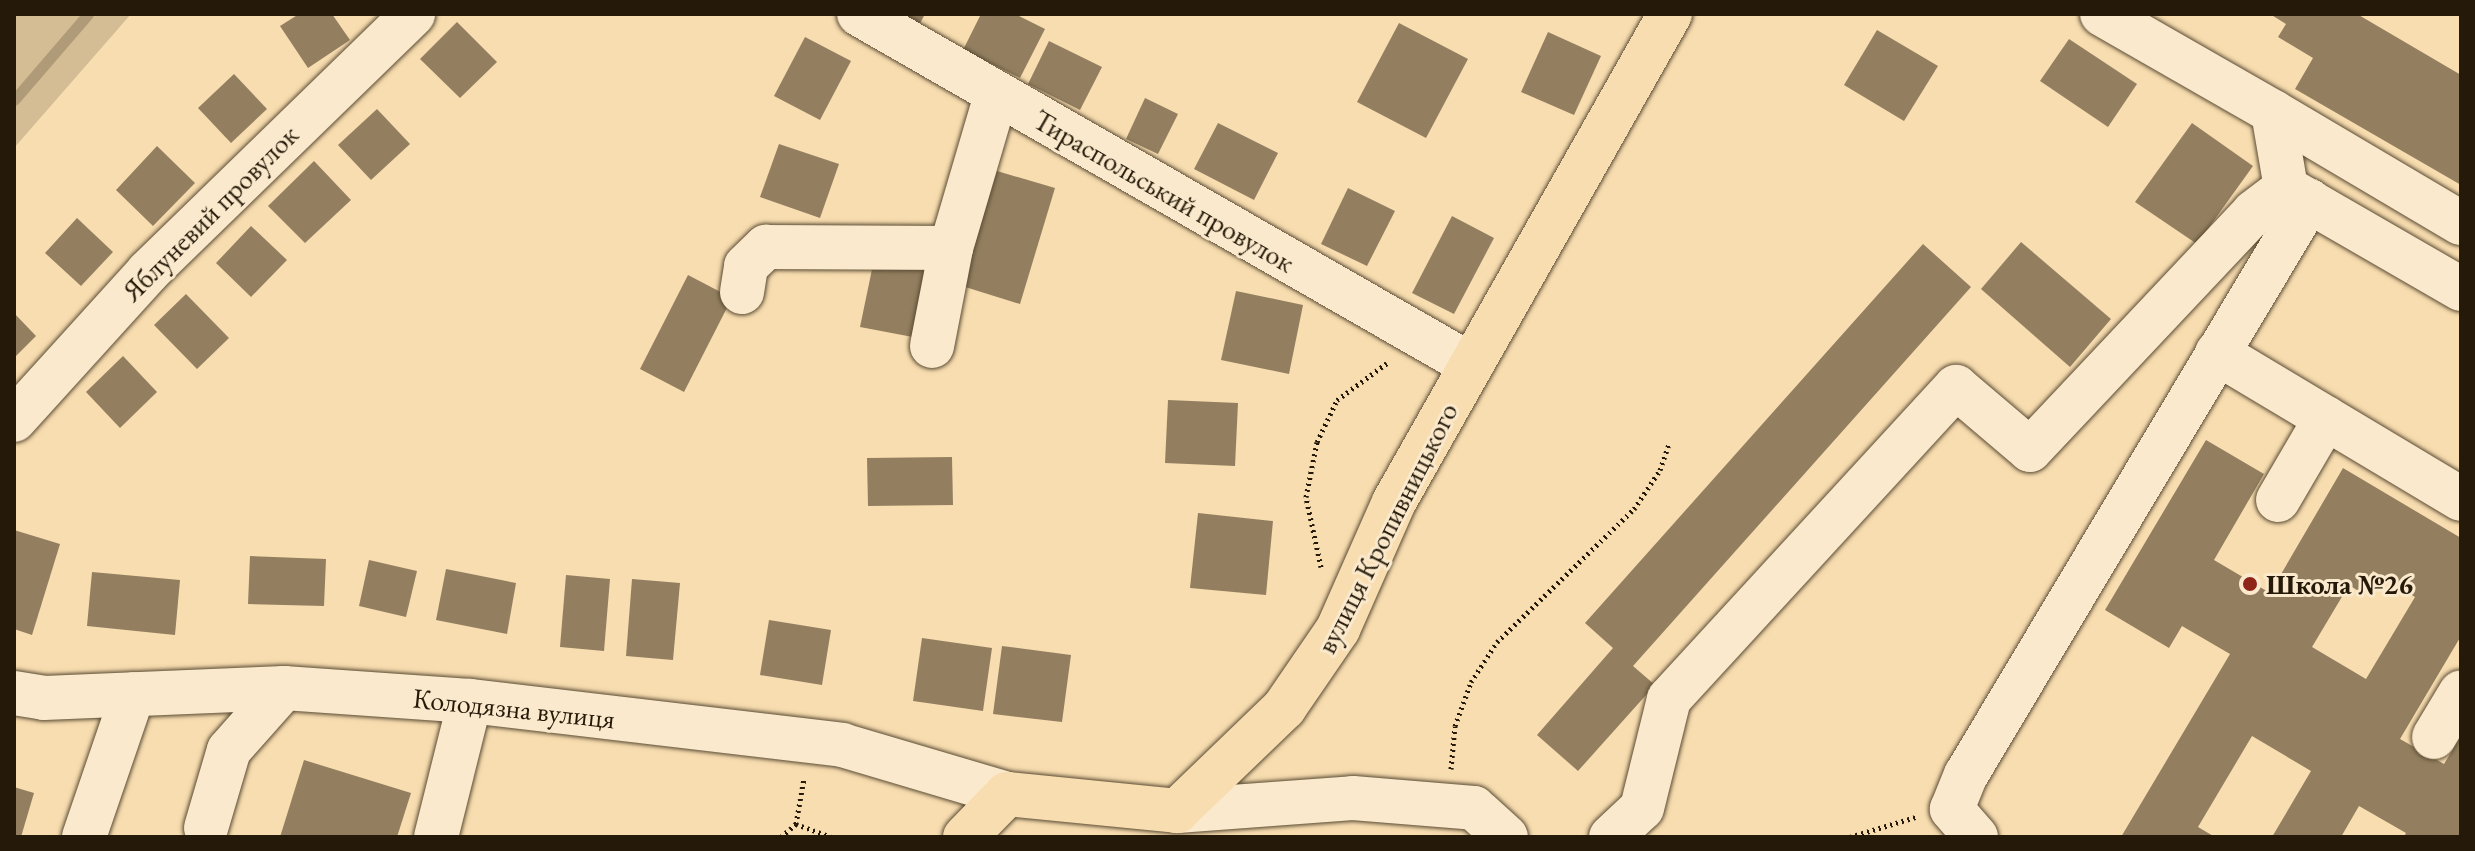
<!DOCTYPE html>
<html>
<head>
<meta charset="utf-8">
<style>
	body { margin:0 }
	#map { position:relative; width:2475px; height:851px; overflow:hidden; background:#f8ddb0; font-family:"EB Garamond",serif }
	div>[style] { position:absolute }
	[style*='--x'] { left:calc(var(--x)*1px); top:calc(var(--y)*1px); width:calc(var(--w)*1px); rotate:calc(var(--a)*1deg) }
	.green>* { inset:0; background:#d4bc94 }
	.stream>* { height:11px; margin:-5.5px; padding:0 5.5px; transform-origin:5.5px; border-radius:5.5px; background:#b09b78 }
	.building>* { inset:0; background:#937f60 }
	.path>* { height:5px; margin-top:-2.5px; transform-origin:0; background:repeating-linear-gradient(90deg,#251a0a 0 2px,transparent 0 6px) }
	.roads { filter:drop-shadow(0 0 2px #5a4b34) drop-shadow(0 0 2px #5a4b34) }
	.minor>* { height:44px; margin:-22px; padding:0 22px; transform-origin:22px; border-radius:22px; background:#fae9cc }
	.major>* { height:44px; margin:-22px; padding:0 22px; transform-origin:22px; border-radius:22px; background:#f8ddb0 }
	.dots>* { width:22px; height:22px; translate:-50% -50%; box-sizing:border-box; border:4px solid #fae9cc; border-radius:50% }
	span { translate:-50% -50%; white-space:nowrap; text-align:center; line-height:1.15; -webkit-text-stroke:6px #fae9cc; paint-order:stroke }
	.street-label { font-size:28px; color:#251a0a }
	.poi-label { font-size:28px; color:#251a0a; font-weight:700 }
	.left { translate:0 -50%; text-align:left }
	.frame { position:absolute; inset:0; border:16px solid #251a0a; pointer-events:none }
</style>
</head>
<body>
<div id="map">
	<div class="green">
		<i style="clip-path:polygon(14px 14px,131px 14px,14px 148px)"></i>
	</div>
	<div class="stream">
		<i style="--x:14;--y:100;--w:113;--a:-49.3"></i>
	</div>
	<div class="building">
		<i style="clip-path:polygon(299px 14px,332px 14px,350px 40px,308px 68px,280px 26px)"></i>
		<i style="clip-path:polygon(894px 14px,925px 14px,918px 27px)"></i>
		<i style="clip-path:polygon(981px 14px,1015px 14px,1045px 29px,1020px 78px,963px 50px)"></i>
		<i style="clip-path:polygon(2270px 14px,2357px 14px,2461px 75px,2461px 185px,2295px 89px,2313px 58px,2278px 37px,2286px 24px)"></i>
		<i style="clip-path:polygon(457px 22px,497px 62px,460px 98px,420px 59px)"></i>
		<i style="clip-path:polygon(1399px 23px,1468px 59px,1426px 138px,1357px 102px)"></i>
		<i style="clip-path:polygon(1877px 30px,1938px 66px,1904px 121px,1844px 85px)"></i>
		<i style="clip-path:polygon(1548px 32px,1601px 56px,1574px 115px,1521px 92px)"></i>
		<i style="clip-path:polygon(805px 37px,851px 61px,820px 120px,774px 96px)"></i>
		<i style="clip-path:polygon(2069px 39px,2137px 84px,2108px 127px,2040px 81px)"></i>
		<i style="clip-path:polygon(1049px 41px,1102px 67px,1080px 110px,1028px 84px)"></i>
		<i style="clip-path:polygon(234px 74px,267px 109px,231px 143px,198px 108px)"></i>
		<i style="clip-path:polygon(1145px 98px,1178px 114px,1158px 154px,1126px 139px)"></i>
		<i style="clip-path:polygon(377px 109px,410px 144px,371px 180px,338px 145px)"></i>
		<i style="clip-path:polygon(1218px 123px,1278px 153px,1254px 200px,1194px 169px)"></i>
		<i style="clip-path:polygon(2192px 123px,2253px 166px,2197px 244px,2135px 202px)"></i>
		<i style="clip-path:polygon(779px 144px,839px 164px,820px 218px,760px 197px)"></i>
		<i style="clip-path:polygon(157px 146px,195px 183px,153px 226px,116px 190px)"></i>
		<i style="clip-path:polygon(314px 161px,351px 200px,305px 243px,268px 206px)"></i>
		<i style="clip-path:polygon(997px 171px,1055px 188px,1020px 304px,962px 286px)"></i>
		<i style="clip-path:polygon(1348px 188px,1395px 211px,1367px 266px,1321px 244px)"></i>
		<i style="clip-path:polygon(1452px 216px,1494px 238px,1454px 314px,1412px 293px)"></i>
		<i style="clip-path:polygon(77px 218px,113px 252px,81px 286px,45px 253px)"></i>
		<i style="clip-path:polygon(251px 226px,287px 260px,251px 297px,216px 263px)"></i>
		<i style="clip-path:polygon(2021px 242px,2111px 319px,2070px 367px,1981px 289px)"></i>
		<i style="clip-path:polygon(1923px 244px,1971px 287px,1633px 666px,1655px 685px,1578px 771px,1537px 735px,1613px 648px,1585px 623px)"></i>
		<i style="clip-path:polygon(876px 250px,934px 262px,918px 338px,860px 327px)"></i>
		<i style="clip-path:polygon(688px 275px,732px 298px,684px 392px,640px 369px)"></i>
		<i style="clip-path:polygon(1236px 291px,1303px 305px,1289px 374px,1221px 360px)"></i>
		<i style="clip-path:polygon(186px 294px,229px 338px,197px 369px,154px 325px)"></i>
		<i style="clip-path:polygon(14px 313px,36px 336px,14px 358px)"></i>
		<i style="clip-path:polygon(123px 356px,157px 392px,120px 428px,86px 392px)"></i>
		<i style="clip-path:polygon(1168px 400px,1238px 403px,1235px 466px,1165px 463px)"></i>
		<i style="clip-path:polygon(evenodd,2206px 440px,2264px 474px,2214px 560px,2270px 593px,2343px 468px,2461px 538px,2461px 636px,2400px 739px,2444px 764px,2461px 736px,2461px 837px,2404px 837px,2406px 833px,2359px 806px,2341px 837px,2272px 837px,2311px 771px,2252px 736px,2198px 827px,2215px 837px,2121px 837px,2230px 654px,2182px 626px,2169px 648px,2105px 610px,2206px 440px,2373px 571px,2415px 597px,2366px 679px,2312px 647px,2349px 585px,2360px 592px,2373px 571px)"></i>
		<i style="clip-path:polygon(952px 457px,953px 505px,868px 506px,867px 458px)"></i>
		<i style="clip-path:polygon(1198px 513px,1273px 521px,1266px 595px,1190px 588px)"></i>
		<i style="clip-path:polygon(14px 530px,60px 544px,32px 635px,14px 629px)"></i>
		<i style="clip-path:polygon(250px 556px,326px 559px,324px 606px,248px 604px)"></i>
		<i style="clip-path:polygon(369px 560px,417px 571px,406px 617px,359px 606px)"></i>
		<i style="clip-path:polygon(446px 569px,516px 583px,507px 634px,436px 620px)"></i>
		<i style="clip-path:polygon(92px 572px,180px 580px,175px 635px,87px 626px)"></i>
		<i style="clip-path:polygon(566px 575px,610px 579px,604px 651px,560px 647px)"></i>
		<i style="clip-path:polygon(632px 579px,680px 583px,673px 660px,626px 656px)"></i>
		<i style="clip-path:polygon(769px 620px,831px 630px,822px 685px,760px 675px)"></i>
		<i style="clip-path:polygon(922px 638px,992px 648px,983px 711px,913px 701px)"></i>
		<i style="clip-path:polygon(1002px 646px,1071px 655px,1062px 722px,993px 714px)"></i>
		<i style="clip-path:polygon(304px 760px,411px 793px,397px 837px,280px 837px)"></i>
		<i style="clip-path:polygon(14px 787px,34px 793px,21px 837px,14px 837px)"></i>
	</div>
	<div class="path">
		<i style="--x:1321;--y:567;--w:72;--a:-102.1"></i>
		<i style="--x:1306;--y:497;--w:56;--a:-78.7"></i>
		<i style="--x:1317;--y:442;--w:47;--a:-64.5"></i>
		<i style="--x:1337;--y:400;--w:62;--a:-36.5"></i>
		<i style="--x:1451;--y:769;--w:43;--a:-84.7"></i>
		<i style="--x:1455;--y:726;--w:47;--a:-70"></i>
		<i style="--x:1471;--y:682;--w:48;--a:-57"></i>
		<i style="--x:1497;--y:642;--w:191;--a:-44.2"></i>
		<i style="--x:1634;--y:509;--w:47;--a:-56.3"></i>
		<i style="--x:1660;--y:470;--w:28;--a:-71"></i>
		<i style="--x:796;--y:824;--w:47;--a:-80.1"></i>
		<i style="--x:781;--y:837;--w:20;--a:-41"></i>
		<i style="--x:796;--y:824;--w:38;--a:20"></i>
		<i style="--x:1850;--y:837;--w:69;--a:-16.9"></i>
	</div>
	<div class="roads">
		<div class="minor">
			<i style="--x:859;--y:14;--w:706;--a:29.84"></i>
			<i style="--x:2102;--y:14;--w:197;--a:29.8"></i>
			<i style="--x:2273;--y:112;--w:77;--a:80.3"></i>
			<i style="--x:2286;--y:188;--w:202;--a:30"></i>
			<i style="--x:2273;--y:112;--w:218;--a:30.6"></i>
			<i style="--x:742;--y:292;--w:26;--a:-81"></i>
			<i style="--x:746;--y:266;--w:28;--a:-44"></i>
			<i style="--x:766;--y:247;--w:185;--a:0.3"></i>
			<i style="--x:932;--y:346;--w:100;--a:-79"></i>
			<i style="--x:951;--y:248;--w:159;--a:-73.6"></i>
			<i style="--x:2217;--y:353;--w:284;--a:30.9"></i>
			<i style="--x:14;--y:420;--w:200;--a:-47.8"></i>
			<i style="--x:148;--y:272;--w:370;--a:-44.2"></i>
			<i style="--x:2278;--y:500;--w:95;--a:-59.7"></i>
			<i style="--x:14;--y:693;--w:30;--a:9"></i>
			<i style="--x:44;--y:698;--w:240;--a:-2.4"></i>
			<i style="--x:284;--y:688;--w:186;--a:4"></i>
			<i style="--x:470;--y:701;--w:375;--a:6.7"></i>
			<i style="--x:842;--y:745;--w:172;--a:16.5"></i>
			<i style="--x:2434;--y:737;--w:52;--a:-59"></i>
			<i style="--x:1177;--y:811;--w:176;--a:-4.2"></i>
			<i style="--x:1353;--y:798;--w:121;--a:4.7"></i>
			<i style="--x:1474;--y:808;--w:43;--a:42.2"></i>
			<i style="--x:206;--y:828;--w:81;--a:-73.6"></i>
			<i style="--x:229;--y:750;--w:83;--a:-48.4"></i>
			<i style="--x:84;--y:837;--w:151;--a:-71.1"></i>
			<i style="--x:436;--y:837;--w:140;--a:-76"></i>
			<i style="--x:1611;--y:837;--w:42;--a:-43.1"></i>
			<i style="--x:1642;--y:808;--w:112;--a:-76.1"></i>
			<i style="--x:1669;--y:699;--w:424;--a:-47.4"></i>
			<i style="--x:1956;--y:387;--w:97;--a:40.4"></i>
			<i style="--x:2030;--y:450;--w:327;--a:-46.7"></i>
			<i style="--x:2254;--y:212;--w:40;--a:-37"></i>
			<i style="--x:1976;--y:837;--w:37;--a:-131"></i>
			<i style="--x:1952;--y:809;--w:37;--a:-68"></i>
			<i style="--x:1966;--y:775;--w:669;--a:-59.14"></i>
		</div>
		<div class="major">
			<i style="--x:965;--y:837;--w:60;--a:-45.7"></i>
			<i style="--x:1007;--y:794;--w:171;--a:5.7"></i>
			<i style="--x:1177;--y:811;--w:149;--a:-43.9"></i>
			<i style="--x:1284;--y:708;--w:96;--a:-55.6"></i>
			<i style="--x:1338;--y:629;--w:139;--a:-66.2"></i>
			<i style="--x:1394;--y:502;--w:561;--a:-60.51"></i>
		</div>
	</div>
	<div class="dots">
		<i style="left:2250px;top:584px;background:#8f2418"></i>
	</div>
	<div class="street-label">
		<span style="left:1164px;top:191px;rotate:30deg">Тираспольський провулок</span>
		<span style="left:210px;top:213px;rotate:-45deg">Яблуневий провулок</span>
		<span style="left:1387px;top:528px;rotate:-63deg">вулиця Кропивницького</span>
		<span style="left:514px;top:708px;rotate:6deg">Колодязна вулиця</span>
	</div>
	<div class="poi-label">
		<span class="left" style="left:2266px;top:584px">Школа №26</span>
	</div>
	<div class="frame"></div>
</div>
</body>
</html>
